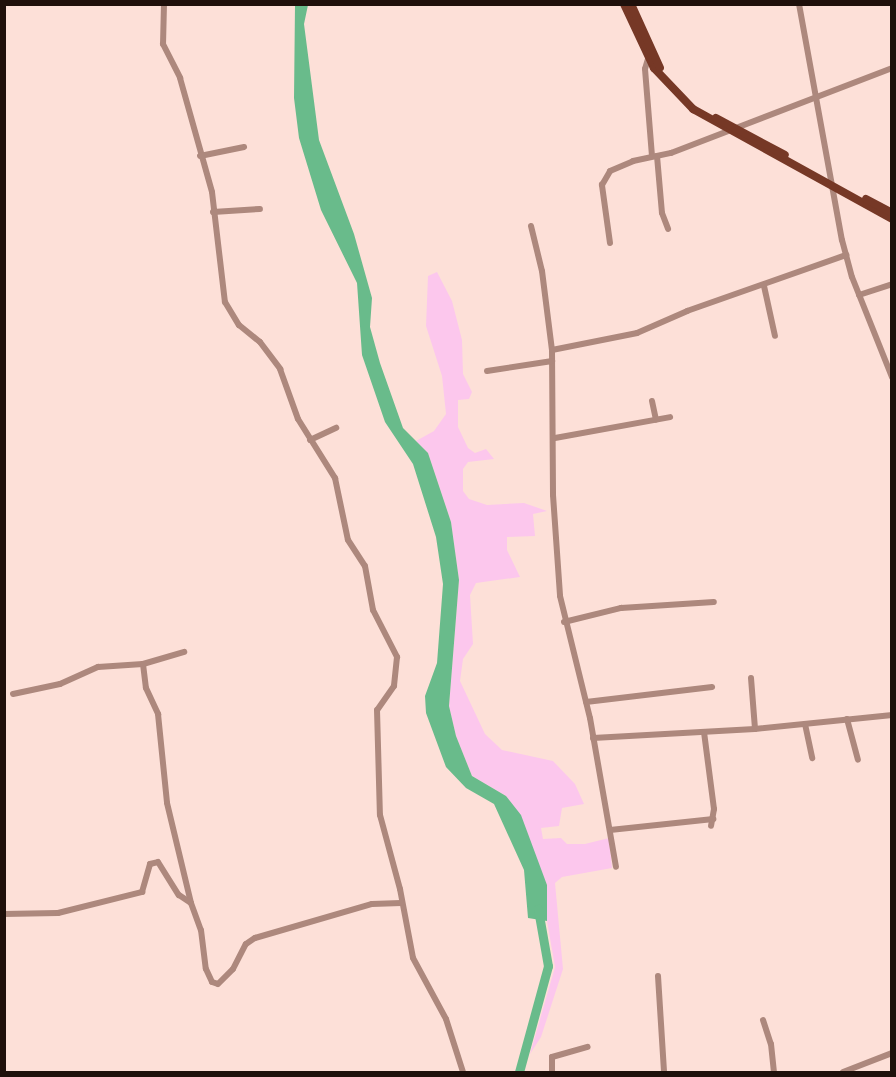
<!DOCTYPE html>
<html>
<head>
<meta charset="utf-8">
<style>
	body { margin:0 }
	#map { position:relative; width:896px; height:1077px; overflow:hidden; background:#fde0d8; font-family:Inter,sans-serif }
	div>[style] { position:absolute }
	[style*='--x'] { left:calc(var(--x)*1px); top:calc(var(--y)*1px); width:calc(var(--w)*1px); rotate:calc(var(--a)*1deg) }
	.green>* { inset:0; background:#fcc7ed }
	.water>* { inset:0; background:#69bb8b }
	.river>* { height:9px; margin:-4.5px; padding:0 4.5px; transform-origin:4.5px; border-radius:4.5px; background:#69bb8b }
	.minor>* { height:6px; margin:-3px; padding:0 3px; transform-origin:3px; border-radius:3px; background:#ad887d }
	.major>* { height:8px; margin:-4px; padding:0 4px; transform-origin:4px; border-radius:4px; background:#763826 }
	span { translate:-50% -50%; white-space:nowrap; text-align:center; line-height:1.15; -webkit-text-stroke:5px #fde0d8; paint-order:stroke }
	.frame { position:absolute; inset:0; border:6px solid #1f100b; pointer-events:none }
</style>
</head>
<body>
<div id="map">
	<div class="green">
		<i style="clip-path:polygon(437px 272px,452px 301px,462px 340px,463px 374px,472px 392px,469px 399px,458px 400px,458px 427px,468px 448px,475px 453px,486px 449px,494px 459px,468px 462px,463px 469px,463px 491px,469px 499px,487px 505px,524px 503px,547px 511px,533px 514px,535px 536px,507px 537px,507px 550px,520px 577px,476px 583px,470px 595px,473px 644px,463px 659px,460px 681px,485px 734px,502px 750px,553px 761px,575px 784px,584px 804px,562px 808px,559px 826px,541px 828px,543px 839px,561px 838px,567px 844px,585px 844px,609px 838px,612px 868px,562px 877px,555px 883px,563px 969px,541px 1037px,530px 1054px,555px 967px,547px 921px,547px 885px,506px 796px,472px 776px,456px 736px,449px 706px,459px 580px,451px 522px,428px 453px,416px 441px,434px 431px,446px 414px,442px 376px,426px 326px,428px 276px)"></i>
	</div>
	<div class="water">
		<i style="clip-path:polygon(295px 5px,308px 5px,304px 24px,319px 140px,354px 234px,372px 298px,370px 327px,380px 363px,403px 428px,428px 453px,451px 522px,459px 580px,449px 706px,456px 736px,472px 776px,506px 796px,521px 815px,547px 885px,547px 921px,528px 918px,524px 870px,494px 804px,466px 788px,446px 767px,426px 713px,425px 696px,437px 663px,443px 584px,436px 537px,413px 464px,385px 422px,362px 355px,357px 283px,321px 210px,299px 138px,294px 98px)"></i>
	</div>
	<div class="river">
		<i style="--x:519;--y:1072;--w:110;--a:-74.7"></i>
		<i style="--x:548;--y:966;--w:58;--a:-100"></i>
	</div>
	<div class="minor">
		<i style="--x:164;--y:4;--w:40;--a:91.4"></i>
		<i style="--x:163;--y:44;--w:38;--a:63"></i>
		<i style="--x:180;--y:78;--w:118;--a:74.3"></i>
		<i style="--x:212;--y:192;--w:111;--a:83.3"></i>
		<i style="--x:225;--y:302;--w:27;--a:59"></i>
		<i style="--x:239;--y:325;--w:27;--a:39"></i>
		<i style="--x:260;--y:342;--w:34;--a:53"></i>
		<i style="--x:280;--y:369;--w:53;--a:70.2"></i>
		<i style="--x:298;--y:419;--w:70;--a:57.9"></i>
		<i style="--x:335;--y:478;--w:63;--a:78.2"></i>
		<i style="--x:348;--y:540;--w:31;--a:57"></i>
		<i style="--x:365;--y:566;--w:45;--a:79.7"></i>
		<i style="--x:373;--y:610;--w:53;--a:62.9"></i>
		<i style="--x:397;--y:657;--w:29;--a:96"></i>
		<i style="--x:394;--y:686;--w:29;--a:125"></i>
		<i style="--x:377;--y:710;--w:105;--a:88.4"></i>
		<i style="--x:380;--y:815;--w:77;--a:74.9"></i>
		<i style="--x:400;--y:889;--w:70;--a:79.3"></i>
		<i style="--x:413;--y:958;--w:69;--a:61.6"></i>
		<i style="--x:446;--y:1019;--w:56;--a:72.2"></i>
		<i style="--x:799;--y:4;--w:240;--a:79.7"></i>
		<i style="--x:842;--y:240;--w:38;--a:75"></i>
		<i style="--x:852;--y:277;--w:108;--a:68.2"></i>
		<i style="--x:648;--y:59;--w:10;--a:107"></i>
		<i style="--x:645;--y:69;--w:87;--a:85.4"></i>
		<i style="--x:200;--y:156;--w:45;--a:-11.6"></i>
		<i style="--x:657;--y:156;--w:57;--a:85"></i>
		<i style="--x:662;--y:213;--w:17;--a:69"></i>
		<i style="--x:213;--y:212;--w:47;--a:-3.7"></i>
		<i style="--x:531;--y:226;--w:46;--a:76.3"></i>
		<i style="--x:542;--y:271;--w:80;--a:82.8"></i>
		<i style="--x:552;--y:350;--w:145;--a:89.6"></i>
		<i style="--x:553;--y:495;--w:101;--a:86"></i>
		<i style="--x:560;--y:596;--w:126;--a:76.2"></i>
		<i style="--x:590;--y:718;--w:151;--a:80.1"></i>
		<i style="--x:610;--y:243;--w:59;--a:-97.9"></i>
		<i style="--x:602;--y:185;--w:16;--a:-60"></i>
		<i style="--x:610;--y:171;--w:25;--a:-23"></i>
		<i style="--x:633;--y:161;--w:39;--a:-12"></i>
		<i style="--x:671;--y:153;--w:237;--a:-21"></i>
		<i style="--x:764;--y:286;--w:51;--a:77.6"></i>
		<i style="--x:859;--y:295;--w:35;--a:-18"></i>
		<i style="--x:552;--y:350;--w:87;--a:-11.3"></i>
		<i style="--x:637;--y:333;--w:55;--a:-23.7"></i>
		<i style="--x:687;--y:311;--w:169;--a:-19.4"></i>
		<i style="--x:487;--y:371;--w:66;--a:-8.7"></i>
		<i style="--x:652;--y:401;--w:19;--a:78"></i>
		<i style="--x:555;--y:438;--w:117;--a:-10.3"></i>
		<i style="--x:310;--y:440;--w:29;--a:-25"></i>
		<i style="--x:564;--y:622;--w:59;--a:-13.8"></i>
		<i style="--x:621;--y:608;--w:93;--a:-3.7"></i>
		<i style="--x:143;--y:664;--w:24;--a:83"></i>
		<i style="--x:146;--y:688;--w:29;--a:65"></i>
		<i style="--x:158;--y:714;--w:89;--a:84.2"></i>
		<i style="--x:167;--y:803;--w:103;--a:76.5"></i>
		<i style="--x:751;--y:678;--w:51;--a:85.5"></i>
		<i style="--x:13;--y:694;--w:48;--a:-12"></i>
		<i style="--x:60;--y:684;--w:42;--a:-24.1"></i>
		<i style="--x:98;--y:667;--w:45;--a:-3.8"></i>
		<i style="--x:143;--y:664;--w:43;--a:-16.3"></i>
		<i style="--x:586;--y:702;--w:127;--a:-6.8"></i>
		<i style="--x:847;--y:719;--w:42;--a:75"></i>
		<i style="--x:805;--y:724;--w:35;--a:78"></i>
		<i style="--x:704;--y:732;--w:78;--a:82.6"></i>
		<i style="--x:714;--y:809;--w:17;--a:100"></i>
		<i style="--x:593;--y:738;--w:162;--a:-3.2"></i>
		<i style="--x:755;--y:729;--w:138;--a:-5.8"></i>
		<i style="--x:610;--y:830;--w:104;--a:-6.1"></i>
		<i style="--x:4;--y:914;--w:54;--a:-1.1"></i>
		<i style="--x:58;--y:913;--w:87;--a:-14"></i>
		<i style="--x:142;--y:892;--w:29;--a:-74"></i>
		<i style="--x:150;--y:864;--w:8;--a:-14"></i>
		<i style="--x:158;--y:862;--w:39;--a:58"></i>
		<i style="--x:179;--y:895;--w:14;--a:34"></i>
		<i style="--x:191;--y:903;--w:29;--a:70"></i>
		<i style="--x:201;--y:930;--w:39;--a:83"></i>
		<i style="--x:206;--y:969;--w:14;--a:65"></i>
		<i style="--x:212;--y:982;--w:6;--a:18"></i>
		<i style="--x:218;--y:984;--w:21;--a:-45"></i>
		<i style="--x:233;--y:969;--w:28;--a:-63"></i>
		<i style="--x:246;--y:944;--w:11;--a:-34"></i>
		<i style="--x:255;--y:938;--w:122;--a:-16.2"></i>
		<i style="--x:372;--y:904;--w:29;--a:-2"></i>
		<i style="--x:658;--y:976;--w:96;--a:86.4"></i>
		<i style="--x:763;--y:1020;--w:25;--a:72"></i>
		<i style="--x:771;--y:1044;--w:28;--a:84"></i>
		<i style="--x:552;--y:1072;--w:15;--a:-90"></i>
		<i style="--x:552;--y:1057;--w:37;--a:-16"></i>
		<i style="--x:843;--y:1072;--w:53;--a:-21.2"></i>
	</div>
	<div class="major">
		<i style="--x:624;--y:4;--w:71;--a:64.9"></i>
		<i style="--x:654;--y:68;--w:57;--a:46.4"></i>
		<i style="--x:693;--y:109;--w:227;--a:28.9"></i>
		<i style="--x:631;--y:4;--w:70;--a:65.6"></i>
		<i style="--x:716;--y:118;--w:78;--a:28.2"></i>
		<i style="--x:866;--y:199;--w:30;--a:28"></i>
	</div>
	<div class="frame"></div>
</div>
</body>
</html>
